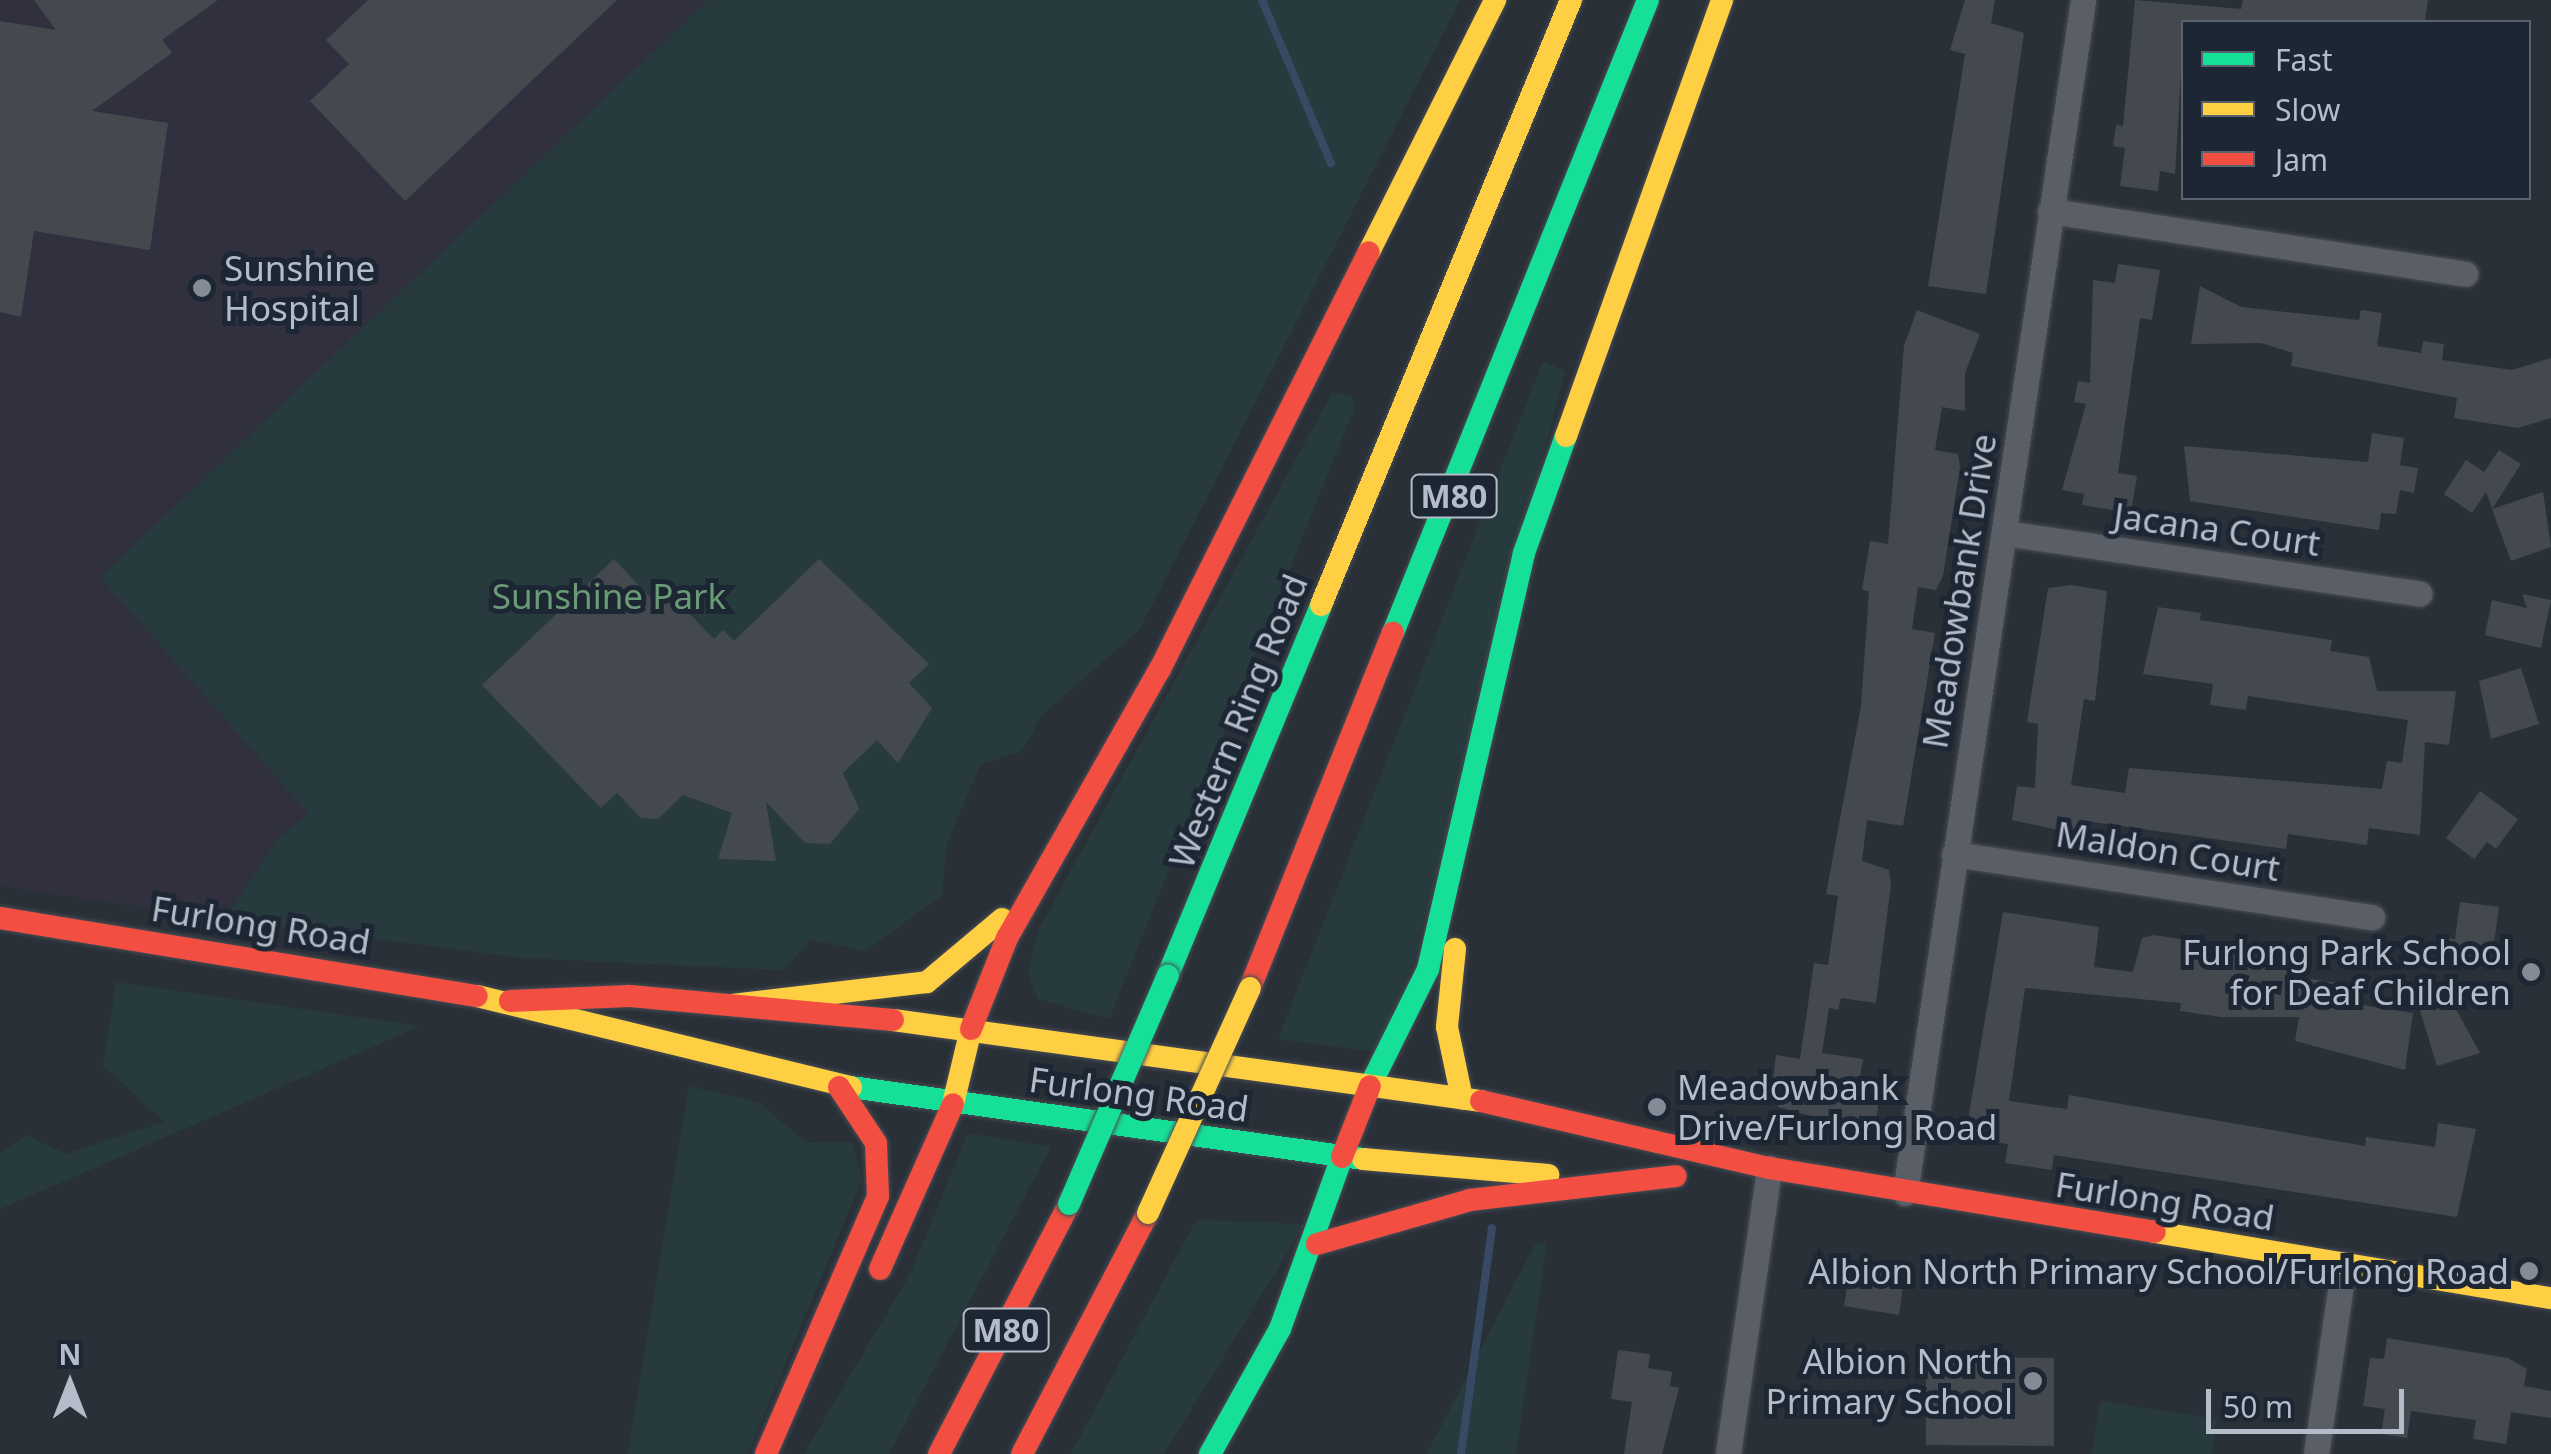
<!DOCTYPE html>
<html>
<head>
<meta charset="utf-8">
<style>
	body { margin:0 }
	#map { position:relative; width:2551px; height:1454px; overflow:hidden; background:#2a3038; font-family:"Noto Sans",sans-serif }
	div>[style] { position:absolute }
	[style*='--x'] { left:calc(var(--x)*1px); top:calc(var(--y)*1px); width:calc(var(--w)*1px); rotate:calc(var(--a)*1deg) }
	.medical>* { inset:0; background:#31303e }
	.green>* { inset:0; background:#273a3e }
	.stream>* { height:8px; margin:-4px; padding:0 4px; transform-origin:4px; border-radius:4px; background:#384963 }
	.building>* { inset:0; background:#444950 }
	.roads { filter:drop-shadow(0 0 2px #484c53) drop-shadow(0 0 2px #484c53) }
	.street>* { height:25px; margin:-12.5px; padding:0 12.5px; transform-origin:12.5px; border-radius:12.5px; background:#5a5e66 }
	.fast>* { height:22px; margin:-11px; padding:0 11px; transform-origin:11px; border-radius:11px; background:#16e098 }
	.slow>* { height:22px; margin:-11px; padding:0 11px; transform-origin:11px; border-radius:11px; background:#ffcf43 }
	.jam>* { height:22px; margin:-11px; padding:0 11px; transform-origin:11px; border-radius:11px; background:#f24e42 }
	.bridges { filter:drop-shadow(0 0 2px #474c53) drop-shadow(0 0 2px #474c53) }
	.fast-bridge>* { height:22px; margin:-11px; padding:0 11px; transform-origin:11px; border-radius:11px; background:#16e098 }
	.slow-bridge>* { height:22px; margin:-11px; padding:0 11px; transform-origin:11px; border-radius:11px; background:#ffcf43 }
	.dots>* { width:28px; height:28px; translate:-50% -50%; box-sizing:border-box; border:5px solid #1d2633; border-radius:50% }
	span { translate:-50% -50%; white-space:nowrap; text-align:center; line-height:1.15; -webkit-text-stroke:10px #1d2633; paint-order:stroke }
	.shield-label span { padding:2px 8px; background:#1d2633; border:2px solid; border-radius:8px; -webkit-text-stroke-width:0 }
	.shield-label { font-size:32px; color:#b4bcc9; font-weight:700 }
	.poi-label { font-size:35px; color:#b4bcc9 }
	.left { translate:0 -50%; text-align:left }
	.right { translate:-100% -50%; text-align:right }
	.street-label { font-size:35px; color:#b4bcc9 }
	.park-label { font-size:35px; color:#6b9a76 }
	.legend { position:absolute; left:2181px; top:20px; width:350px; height:180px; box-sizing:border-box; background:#1d2633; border:2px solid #59626f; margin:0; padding:12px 18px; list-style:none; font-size:30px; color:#b4bcc9 }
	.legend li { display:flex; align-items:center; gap:20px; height:50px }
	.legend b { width:50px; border:2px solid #59626f }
	.north { position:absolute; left:20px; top:1334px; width:100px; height:100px; -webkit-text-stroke:8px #1d2633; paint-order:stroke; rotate:0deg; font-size:28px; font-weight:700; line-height:40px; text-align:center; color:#b4bcc9 }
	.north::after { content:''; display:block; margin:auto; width:35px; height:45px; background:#b4bcc9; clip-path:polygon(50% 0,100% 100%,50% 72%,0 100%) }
	.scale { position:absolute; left:2206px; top:1389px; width:198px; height:45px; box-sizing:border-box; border:5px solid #b4bcc9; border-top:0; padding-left:12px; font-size:30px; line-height:35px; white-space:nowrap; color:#b4bcc9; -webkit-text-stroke:8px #1d2633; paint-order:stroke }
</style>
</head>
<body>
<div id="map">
	<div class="medical">
		<i style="clip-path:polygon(0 0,708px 0,101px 576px,309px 814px,278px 838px,225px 919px,0 886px)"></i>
	</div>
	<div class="green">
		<i style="clip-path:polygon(708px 0,1460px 0,1140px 629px,1043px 714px,1022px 751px,980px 765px,947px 844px,942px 895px,866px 951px,811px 940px,783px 970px,522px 958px,225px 919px,278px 838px,309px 814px,100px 577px)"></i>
		<i style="clip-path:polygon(1543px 361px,1565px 371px,1414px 962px,1375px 1052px,1278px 1039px)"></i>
		<i style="clip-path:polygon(1332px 393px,1351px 395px,1354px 409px,1109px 1019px,1038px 999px,1028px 971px,1038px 931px)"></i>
		<i style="clip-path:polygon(116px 982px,421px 1026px,0 1209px,0 1154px,26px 1135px,66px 1154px,164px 1122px,103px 1065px)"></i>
		<i style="clip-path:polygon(689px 1086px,760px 1103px,806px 1143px,852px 1142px,862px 1179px,748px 1454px,628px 1454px)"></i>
		<i style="clip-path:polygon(968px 1133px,1051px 1147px,889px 1454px,804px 1454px,910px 1274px)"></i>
		<i style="clip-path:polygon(1196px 1220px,1305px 1224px,1164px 1454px,1071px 1454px)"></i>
		<i style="clip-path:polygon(1547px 1242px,1516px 1454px,1427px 1454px,1535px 1244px)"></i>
		<i style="clip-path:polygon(2100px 1401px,2217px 1419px,2212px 1454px,2092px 1454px)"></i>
	</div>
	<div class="stream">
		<i style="--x:1262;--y:0;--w:177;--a:67.1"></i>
		<i style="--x:1461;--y:1454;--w:228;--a:-82.2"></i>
	</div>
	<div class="building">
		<i style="clip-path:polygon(34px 0,218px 0,162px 40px,172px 53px,92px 111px,168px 123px,150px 250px,34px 231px,21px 317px,0 312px,0 21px,56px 30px)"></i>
		<i style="clip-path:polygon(368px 0,617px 0,405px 201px,310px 101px,349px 64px,326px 40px)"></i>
		<i style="clip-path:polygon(1965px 0,1995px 0,1991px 23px,2024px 33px,1986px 294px,1928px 286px,1965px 54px,1950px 50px)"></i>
		<i style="clip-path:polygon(2135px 0,2241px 9px,2243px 0,2428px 0,2425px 22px,2184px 22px,2175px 174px,2160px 171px,2158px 191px,2120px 186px,2125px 148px,2113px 146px,2116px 125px,2123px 126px)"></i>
		<i style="clip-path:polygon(2118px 264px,2160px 270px,2152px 320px,2140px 318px,2118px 473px,2137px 476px,2131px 513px,2082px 505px,2084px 494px,2062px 490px,2086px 404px,2074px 402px,2078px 381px,2090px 383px,2093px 280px,2115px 283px)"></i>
		<i style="clip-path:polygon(2200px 286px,2241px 307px,2359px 320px,2361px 310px,2382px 313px,2377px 346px,2421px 353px,2423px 341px,2444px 344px,2442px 360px,2512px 370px,2551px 358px,2551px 418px,2518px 428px,2454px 418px,2457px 398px,2291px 366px,2293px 353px,2261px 343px,2191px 344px)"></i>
		<i style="clip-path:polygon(1917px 310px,1980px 334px,1965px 373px,1965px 411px,1942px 407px,1935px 450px,1958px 454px,1960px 467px,1943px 576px,1936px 590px,1918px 587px,1912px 629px,1935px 633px,1903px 826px,1867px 820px,1862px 861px,1889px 870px,1891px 884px,1876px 1003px,1841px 998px,1838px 1010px,1829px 1008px,1822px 1053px,1863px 1059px,1860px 1077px,1882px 1080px,1876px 1120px,1812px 1116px,1778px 1107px,1781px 1090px,1772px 1089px,1776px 1055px,1800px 1059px,1814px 963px,1828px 965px,1838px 896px,1826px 894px,1861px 706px,1869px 591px,1862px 590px,1870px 541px,1888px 544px,1904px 346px)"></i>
		<i style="clip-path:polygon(2372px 433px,2404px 438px,2400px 465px,2418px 468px,2414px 493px,2400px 490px,2396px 514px,2381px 513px,2379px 530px,2190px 501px,2184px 446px,2368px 462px)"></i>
		<i style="clip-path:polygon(2499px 450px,2521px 464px,2492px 509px,2486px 492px,2472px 513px,2444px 494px,2466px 460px,2484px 472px)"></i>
		<i style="clip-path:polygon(2543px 492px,2551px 547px,2511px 561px,2492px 509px)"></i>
		<i style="clip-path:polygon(614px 559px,660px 608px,673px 597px,714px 639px,723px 630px,734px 641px,819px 559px,929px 664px,909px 683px,932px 708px,898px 763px,877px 740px,843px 773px,859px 809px,830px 844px,805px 843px,766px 802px,776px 861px,718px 859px,732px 813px,683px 795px,658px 819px,641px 818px,617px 793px,601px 808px,482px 685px)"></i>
		<i style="clip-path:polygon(2072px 585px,2107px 591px,2095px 701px,2084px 699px,2071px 785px,2125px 793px,2129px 768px,2382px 789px,2387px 761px,2402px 763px,2408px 720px,2248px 696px,2246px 710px,2210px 705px,2213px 684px,2143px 674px,2158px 607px,2201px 613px,2200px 620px,2332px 640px,2330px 651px,2369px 657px,2377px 691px,2456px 691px,2449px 745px,2425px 742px,2420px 835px,2369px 828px,2367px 845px,2288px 834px,2286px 849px,2092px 822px,2090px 837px,2012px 820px,2017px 786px,2035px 788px,2038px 724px,2027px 722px,2048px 588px)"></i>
		<i style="clip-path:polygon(2522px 594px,2551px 600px,2541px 648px,2485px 635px,2492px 600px,2527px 608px)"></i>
		<i style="clip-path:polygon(2521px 668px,2539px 724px,2491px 739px,2479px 681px)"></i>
		<i style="clip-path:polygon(2480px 791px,2518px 819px,2496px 849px,2487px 842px,2474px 859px,2446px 838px)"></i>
		<i style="clip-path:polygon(2460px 902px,2499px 907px,2491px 965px,2437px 958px,2440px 937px,2455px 939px)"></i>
		<i style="clip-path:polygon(2003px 912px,2099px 927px,2094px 967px,2133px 972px,2142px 938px,2154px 935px,2293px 956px,2290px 976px,2352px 985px,2350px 1003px,2413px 1013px,2405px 1070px,2295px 1041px,2299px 1017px,2221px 1017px,2180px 1011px,2181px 1003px,2025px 988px,2009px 1101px,2067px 1109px,2069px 1095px,2365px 1146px,2366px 1137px,2435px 1147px,2438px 1123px,2476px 1129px,2457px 1217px,2054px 1155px,2052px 1170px,2005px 1163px,2008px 1144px,1965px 1138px)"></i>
		<i style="clip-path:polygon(2453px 1004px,2480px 1053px,2437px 1066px,2420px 1010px)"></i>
		<i style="clip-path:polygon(1851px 1263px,1905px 1272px,1899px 1315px,1844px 1306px)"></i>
		<i style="clip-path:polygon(2387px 1338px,2508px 1358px,2527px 1369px,2524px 1386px,2551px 1391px,2551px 1418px,2511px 1412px,2506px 1444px,2473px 1439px,2476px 1420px,2411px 1411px,2407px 1438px,2381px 1434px,2385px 1409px,2363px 1406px,2370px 1358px,2384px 1359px)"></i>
		<i style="clip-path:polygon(1618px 1350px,1650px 1354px,1648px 1368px,1672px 1372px,1670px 1386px,1679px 1388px,1662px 1454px,1624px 1454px,1632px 1402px,1611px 1399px)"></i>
		<i style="clip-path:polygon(1926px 1357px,2054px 1358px,2054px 1446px,1926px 1445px)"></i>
	</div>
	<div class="roads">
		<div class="street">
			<i style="--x:2050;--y:211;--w:420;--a:8.6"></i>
			<i style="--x:2004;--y:533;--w:420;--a:8.3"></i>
			<i style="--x:1954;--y:854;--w:423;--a:8.6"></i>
			<i style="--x:1905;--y:1193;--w:1206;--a:-81.51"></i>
			<i style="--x:1728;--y:1454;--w:289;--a:-81.8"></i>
			<i style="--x:2316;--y:1454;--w:191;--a:-81.6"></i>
		</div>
		<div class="fast">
			<i style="--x:1393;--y:633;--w:682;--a:-68.06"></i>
			<i style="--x:1168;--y:975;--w:400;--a:-67.5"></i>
			<i style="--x:1370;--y:1086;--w:131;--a:-63.6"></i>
			<i style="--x:1428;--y:969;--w:427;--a:-77"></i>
			<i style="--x:1524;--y:553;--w:124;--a:-70.3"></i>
			<i style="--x:851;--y:1087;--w:517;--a:8"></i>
			<i style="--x:1210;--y:1454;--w:143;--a:-60.8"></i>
			<i style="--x:1280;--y:1329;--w:183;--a:-70.2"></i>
		</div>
		<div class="slow">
			<i style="--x:1369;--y:252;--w:282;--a:-63.4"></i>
			<i style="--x:1566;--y:436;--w:463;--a:-70.3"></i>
			<i style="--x:1321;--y:605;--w:655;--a:-67.55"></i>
			<i style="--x:1455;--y:949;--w:78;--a:95.9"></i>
			<i style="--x:1447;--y:1027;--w:73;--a:78.1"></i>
			<i style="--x:477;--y:996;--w:385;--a:13.7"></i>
			<i style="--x:732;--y:1005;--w:196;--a:-6.7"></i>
			<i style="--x:927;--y:982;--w:98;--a:-40"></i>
			<i style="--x:893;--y:1020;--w:594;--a:7.84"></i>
			<i style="--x:953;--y:1104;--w:77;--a:-76.5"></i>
			<i style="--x:1363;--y:1159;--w:186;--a:4.9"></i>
			<i style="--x:2155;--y:1232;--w:401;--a:9.5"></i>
		</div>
		<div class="jam">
			<i style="--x:0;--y:918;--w:483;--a:9.3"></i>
			<i style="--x:1250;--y:988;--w:383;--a:-68.1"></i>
			<i style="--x:510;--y:1001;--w:120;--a:-2.4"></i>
			<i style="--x:630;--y:996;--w:264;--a:5.2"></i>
			<i style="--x:971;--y:1029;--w:98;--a:-68.4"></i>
			<i style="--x:1007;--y:938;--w:309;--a:-60.4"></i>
			<i style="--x:1160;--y:669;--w:466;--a:-63.4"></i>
			<i style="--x:1481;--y:1101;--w:296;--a:13.1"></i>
			<i style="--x:1769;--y:1168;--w:391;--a:9.4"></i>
			<i style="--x:1342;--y:1157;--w:76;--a:-68.5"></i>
			<i style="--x:1317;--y:1244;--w:159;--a:-16"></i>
			<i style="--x:1470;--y:1200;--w:207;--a:-6.6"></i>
			<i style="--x:880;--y:1269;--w:180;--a:-66.1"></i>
			<i style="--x:766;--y:1454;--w:281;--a:-66.5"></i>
			<i style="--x:878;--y:1196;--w:53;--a:-92.2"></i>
			<i style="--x:876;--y:1143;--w:67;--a:-123.5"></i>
			<i style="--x:939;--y:1454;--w:282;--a:-62.5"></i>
			<i style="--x:1022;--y:1454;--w:272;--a:-62.4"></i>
		</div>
	</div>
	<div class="bridges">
		<div class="fast-bridge">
			<i style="--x:1069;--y:1204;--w:249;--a:-66.6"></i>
		</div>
		<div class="slow-bridge">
			<i style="--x:1148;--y:1213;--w:247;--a:-65.6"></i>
		</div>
	</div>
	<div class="dots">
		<i style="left:202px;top:288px;background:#848b96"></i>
		<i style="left:2531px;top:972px;background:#848b96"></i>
		<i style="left:1657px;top:1107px;background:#848b96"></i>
		<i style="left:2529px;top:1271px;background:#848b96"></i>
		<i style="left:2033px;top:1381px;background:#848b96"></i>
	</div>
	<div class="shield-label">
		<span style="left:1454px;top:496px">M80</span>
		<span style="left:1006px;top:1330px">M80</span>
	</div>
	<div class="poi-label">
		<span class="left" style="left:224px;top:288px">Sunshine<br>Hospital</span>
		<span class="right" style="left:2511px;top:972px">Furlong Park School<br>for Deaf Children</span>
		<span class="left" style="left:1677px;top:1107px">Meadowbank<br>Drive/Furlong Road</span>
		<span class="right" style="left:2509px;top:1271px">Albion North Primary School/Furlong Road</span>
		<span class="right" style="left:2013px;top:1381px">Albion North<br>Primary School</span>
	</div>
	<div class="street-label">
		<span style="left:2217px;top:529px;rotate:8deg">Jacana Court</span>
		<span style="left:1959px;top:591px;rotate:-81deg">Meadowbank Drive</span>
		<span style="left:1238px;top:721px;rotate:-68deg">Western Ring Road</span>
		<span style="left:2168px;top:851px;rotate:9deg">Maldon Court</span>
		<span style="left:261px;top:925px;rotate:9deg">Furlong Road</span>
		<span style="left:1139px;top:1094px;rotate:8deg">Furlong Road</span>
		<span style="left:2165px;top:1201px;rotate:9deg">Furlong Road</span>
	</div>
	<div class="park-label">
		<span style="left:609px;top:596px">Sunshine Park</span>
	</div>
	<ul class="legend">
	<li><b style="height:12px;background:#16e098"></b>Fast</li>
	<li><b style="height:12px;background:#ffcf43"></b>Slow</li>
	<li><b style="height:12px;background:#f24e42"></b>Jam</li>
	</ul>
	<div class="north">N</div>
	<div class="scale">50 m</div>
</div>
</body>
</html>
